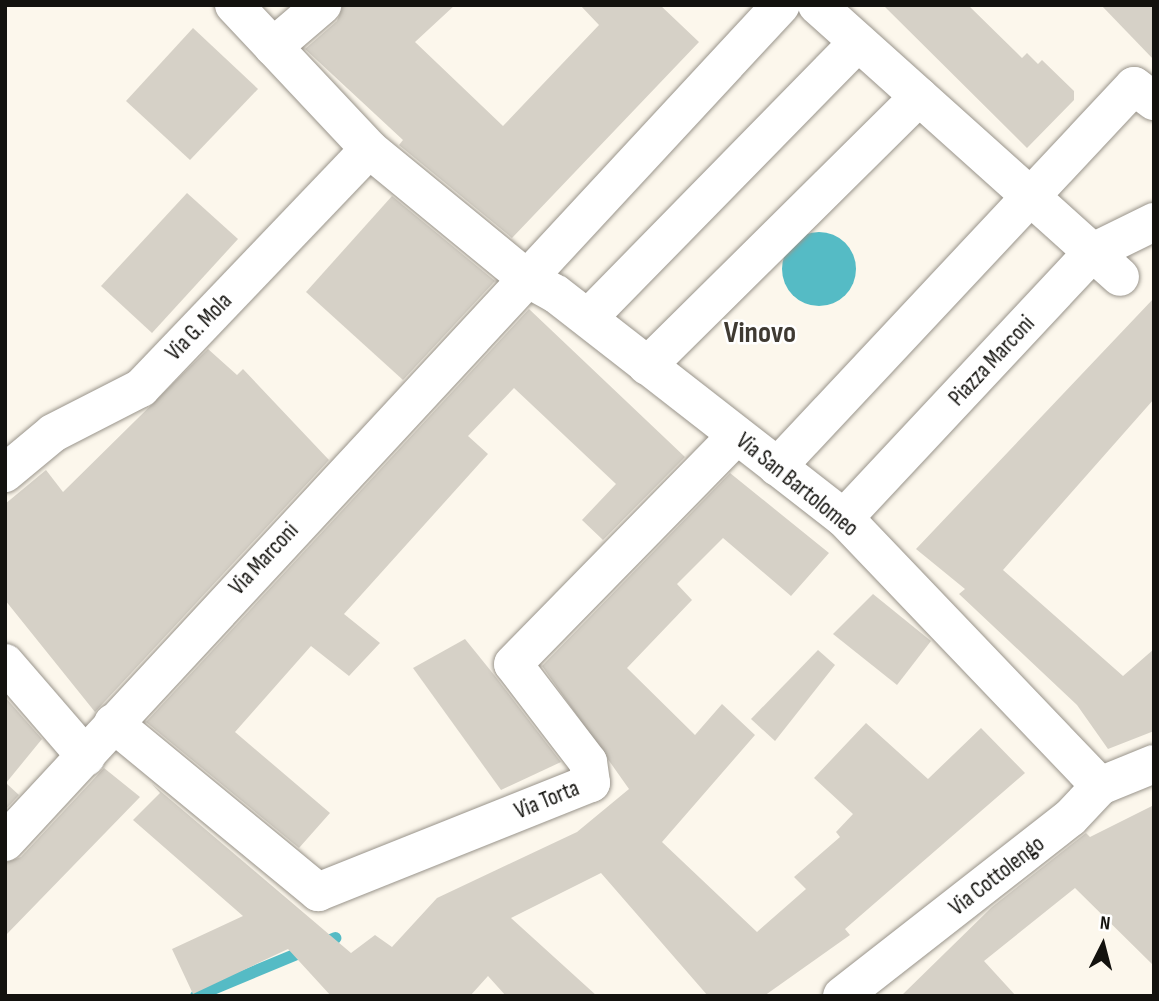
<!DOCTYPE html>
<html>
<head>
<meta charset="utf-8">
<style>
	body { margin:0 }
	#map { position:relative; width:1159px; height:1001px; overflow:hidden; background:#fcf7ec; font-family:"Sofia Sans Condensed",sans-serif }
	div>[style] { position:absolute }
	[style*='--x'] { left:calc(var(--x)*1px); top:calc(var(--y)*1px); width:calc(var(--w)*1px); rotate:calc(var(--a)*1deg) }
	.water>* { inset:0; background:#55bbc5 }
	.round { border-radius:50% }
	.stream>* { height:12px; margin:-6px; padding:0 6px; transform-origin:6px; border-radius:6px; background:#55bbc5 }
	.building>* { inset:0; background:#d6d1c7 }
	.roads { filter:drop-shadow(0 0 2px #99948b) drop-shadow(0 0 2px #99948b) }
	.minor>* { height:38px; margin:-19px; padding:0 19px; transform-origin:19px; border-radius:19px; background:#fff }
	span { translate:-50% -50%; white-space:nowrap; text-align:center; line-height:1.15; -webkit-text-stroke:5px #fff; paint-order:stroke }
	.street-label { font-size:23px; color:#13120e }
	.district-label { font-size:30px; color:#3f3a32; font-weight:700 }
	.frame { position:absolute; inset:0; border:7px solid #13120e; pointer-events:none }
	.north { position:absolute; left:1068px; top:910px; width:70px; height:70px; -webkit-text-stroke:5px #fff; paint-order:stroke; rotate:6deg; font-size:19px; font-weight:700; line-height:28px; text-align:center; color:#13120e }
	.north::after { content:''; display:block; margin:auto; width:24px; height:32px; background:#13120e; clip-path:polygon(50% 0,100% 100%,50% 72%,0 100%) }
</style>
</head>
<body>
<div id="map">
	<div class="water">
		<i class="round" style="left:782px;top:232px;width:74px;height:74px"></i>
	</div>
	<div class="stream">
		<i style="--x:196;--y:996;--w:151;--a:-22.6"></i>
	</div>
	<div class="building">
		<i style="clip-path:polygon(343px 5px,455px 5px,415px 42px,503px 126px,599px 25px,580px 5px,660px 5px,699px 42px,512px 238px,399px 145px,403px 140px,305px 49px,337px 21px)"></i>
		<i style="clip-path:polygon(883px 5px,968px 5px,1022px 58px,1027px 53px,1038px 64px,1042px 60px,1074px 91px,1074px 100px,1027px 148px)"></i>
		<i style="clip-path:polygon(1101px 5px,1154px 5px,1154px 60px)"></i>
		<i style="clip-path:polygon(193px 28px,258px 89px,190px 160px,126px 101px)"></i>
		<i style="clip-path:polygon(187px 193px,238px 239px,152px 333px,101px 286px)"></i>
		<i style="clip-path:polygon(392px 196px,495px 281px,403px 380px,306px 292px)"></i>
		<i style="clip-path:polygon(1154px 298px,1154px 399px,1003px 570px,1123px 676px,1154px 649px,1154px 731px,1108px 749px,1077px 705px,959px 594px,965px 589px,916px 549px)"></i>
		<i style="clip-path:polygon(529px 309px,685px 457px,603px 540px,582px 520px,616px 484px,514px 388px,468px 436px,488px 454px,344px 614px,380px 643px,349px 676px,311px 646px,235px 732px,330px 813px,299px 848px,146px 722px)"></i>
		<i style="clip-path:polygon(208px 349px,237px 375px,243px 369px,329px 460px,95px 712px,5px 600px,5px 504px,46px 470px,63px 492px)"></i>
		<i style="clip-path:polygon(730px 473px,829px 553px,791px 596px,723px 538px,677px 584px,692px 600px,627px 668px,695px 735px,722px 704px,755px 735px,662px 842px,757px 932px,806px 889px,794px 877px,840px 837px,836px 832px,853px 814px,814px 778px,866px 723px,928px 779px,981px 728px,1025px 773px,845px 929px,850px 935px,764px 996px,708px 996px,601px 873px,511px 918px,597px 996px,506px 996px,488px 976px,470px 996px,331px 996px,288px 949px,193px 994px,172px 949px,243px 916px,133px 820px,160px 793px,152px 784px,351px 953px,375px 935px,392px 947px,437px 898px,577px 832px,629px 789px,542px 666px)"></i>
		<i style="clip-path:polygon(873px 594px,931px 641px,897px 685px,833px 634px)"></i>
		<i style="clip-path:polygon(465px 639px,495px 676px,561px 762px,501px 790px,413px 668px)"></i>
		<i style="clip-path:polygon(818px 650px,835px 665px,775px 741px,751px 719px)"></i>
		<i style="clip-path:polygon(5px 697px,42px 739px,6px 783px,19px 795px,5px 810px)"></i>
		<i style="clip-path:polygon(104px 768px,140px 797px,5px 936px,5px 863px,21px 857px)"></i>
		<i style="clip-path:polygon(1154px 805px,1154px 966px,1075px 888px,984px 961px,1016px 996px,901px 996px,992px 907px,1086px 833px,1090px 837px)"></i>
	</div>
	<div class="roads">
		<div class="minor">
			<i style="--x:234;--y:5;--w:197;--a:46.8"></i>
			<i style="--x:369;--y:149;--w:202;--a:39.4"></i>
			<i style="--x:525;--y:277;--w:35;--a:29"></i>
			<i style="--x:556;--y:294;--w:365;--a:37.9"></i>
			<i style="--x:844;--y:518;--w:371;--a:46.3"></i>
			<i style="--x:817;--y:5;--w:407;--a:41.9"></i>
			<i style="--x:273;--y:47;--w:65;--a:-40.6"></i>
			<i style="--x:588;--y:318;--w:386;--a:-45.6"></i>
			<i style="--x:647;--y:366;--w:383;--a:-44.7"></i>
			<i style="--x:777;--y:467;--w:522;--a:-46.86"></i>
			<i style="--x:1134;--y:86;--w:25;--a:37"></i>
			<i style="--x:5;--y:473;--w:62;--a:-39.8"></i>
			<i style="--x:53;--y:433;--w:99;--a:-27.1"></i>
			<i style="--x:141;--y:388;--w:330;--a:-46.3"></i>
			<i style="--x:844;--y:518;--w:364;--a:-46.9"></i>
			<i style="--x:1093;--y:252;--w:68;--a:-26.2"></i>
			<i style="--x:5;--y:663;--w:124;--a:49.2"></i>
			<i style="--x:113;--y:723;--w:266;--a:39.5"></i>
			<i style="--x:318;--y:892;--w:294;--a:-21.8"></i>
			<i style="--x:591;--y:783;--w:21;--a:-98"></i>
			<i style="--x:588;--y:762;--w:123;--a:-127.4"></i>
			<i style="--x:513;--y:664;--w:320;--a:-45.6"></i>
			<i style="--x:5;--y:842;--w:1141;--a:-47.17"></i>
			<i style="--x:842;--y:996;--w:289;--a:-38"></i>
			<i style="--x:1070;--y:818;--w:44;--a:-46.8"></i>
			<i style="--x:1100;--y:786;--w:58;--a:-22.2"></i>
		</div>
	</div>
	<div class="street-label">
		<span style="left:199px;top:327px;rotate:-46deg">Via G. Mola</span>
		<span style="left:992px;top:361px;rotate:-47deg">Piazza Marconi</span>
		<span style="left:797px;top:485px;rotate:39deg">Via San Bartolomeo</span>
		<span style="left:264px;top:559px;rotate:-47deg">Via Marconi</span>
		<span style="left:547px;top:800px;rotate:-22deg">Via Torta</span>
		<span style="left:997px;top:876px;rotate:-38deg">Via Cottolengo</span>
	</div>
	<div class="district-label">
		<span style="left:760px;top:333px">Vinovo</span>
	</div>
	<div class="frame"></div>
	<div class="north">N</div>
</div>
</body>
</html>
